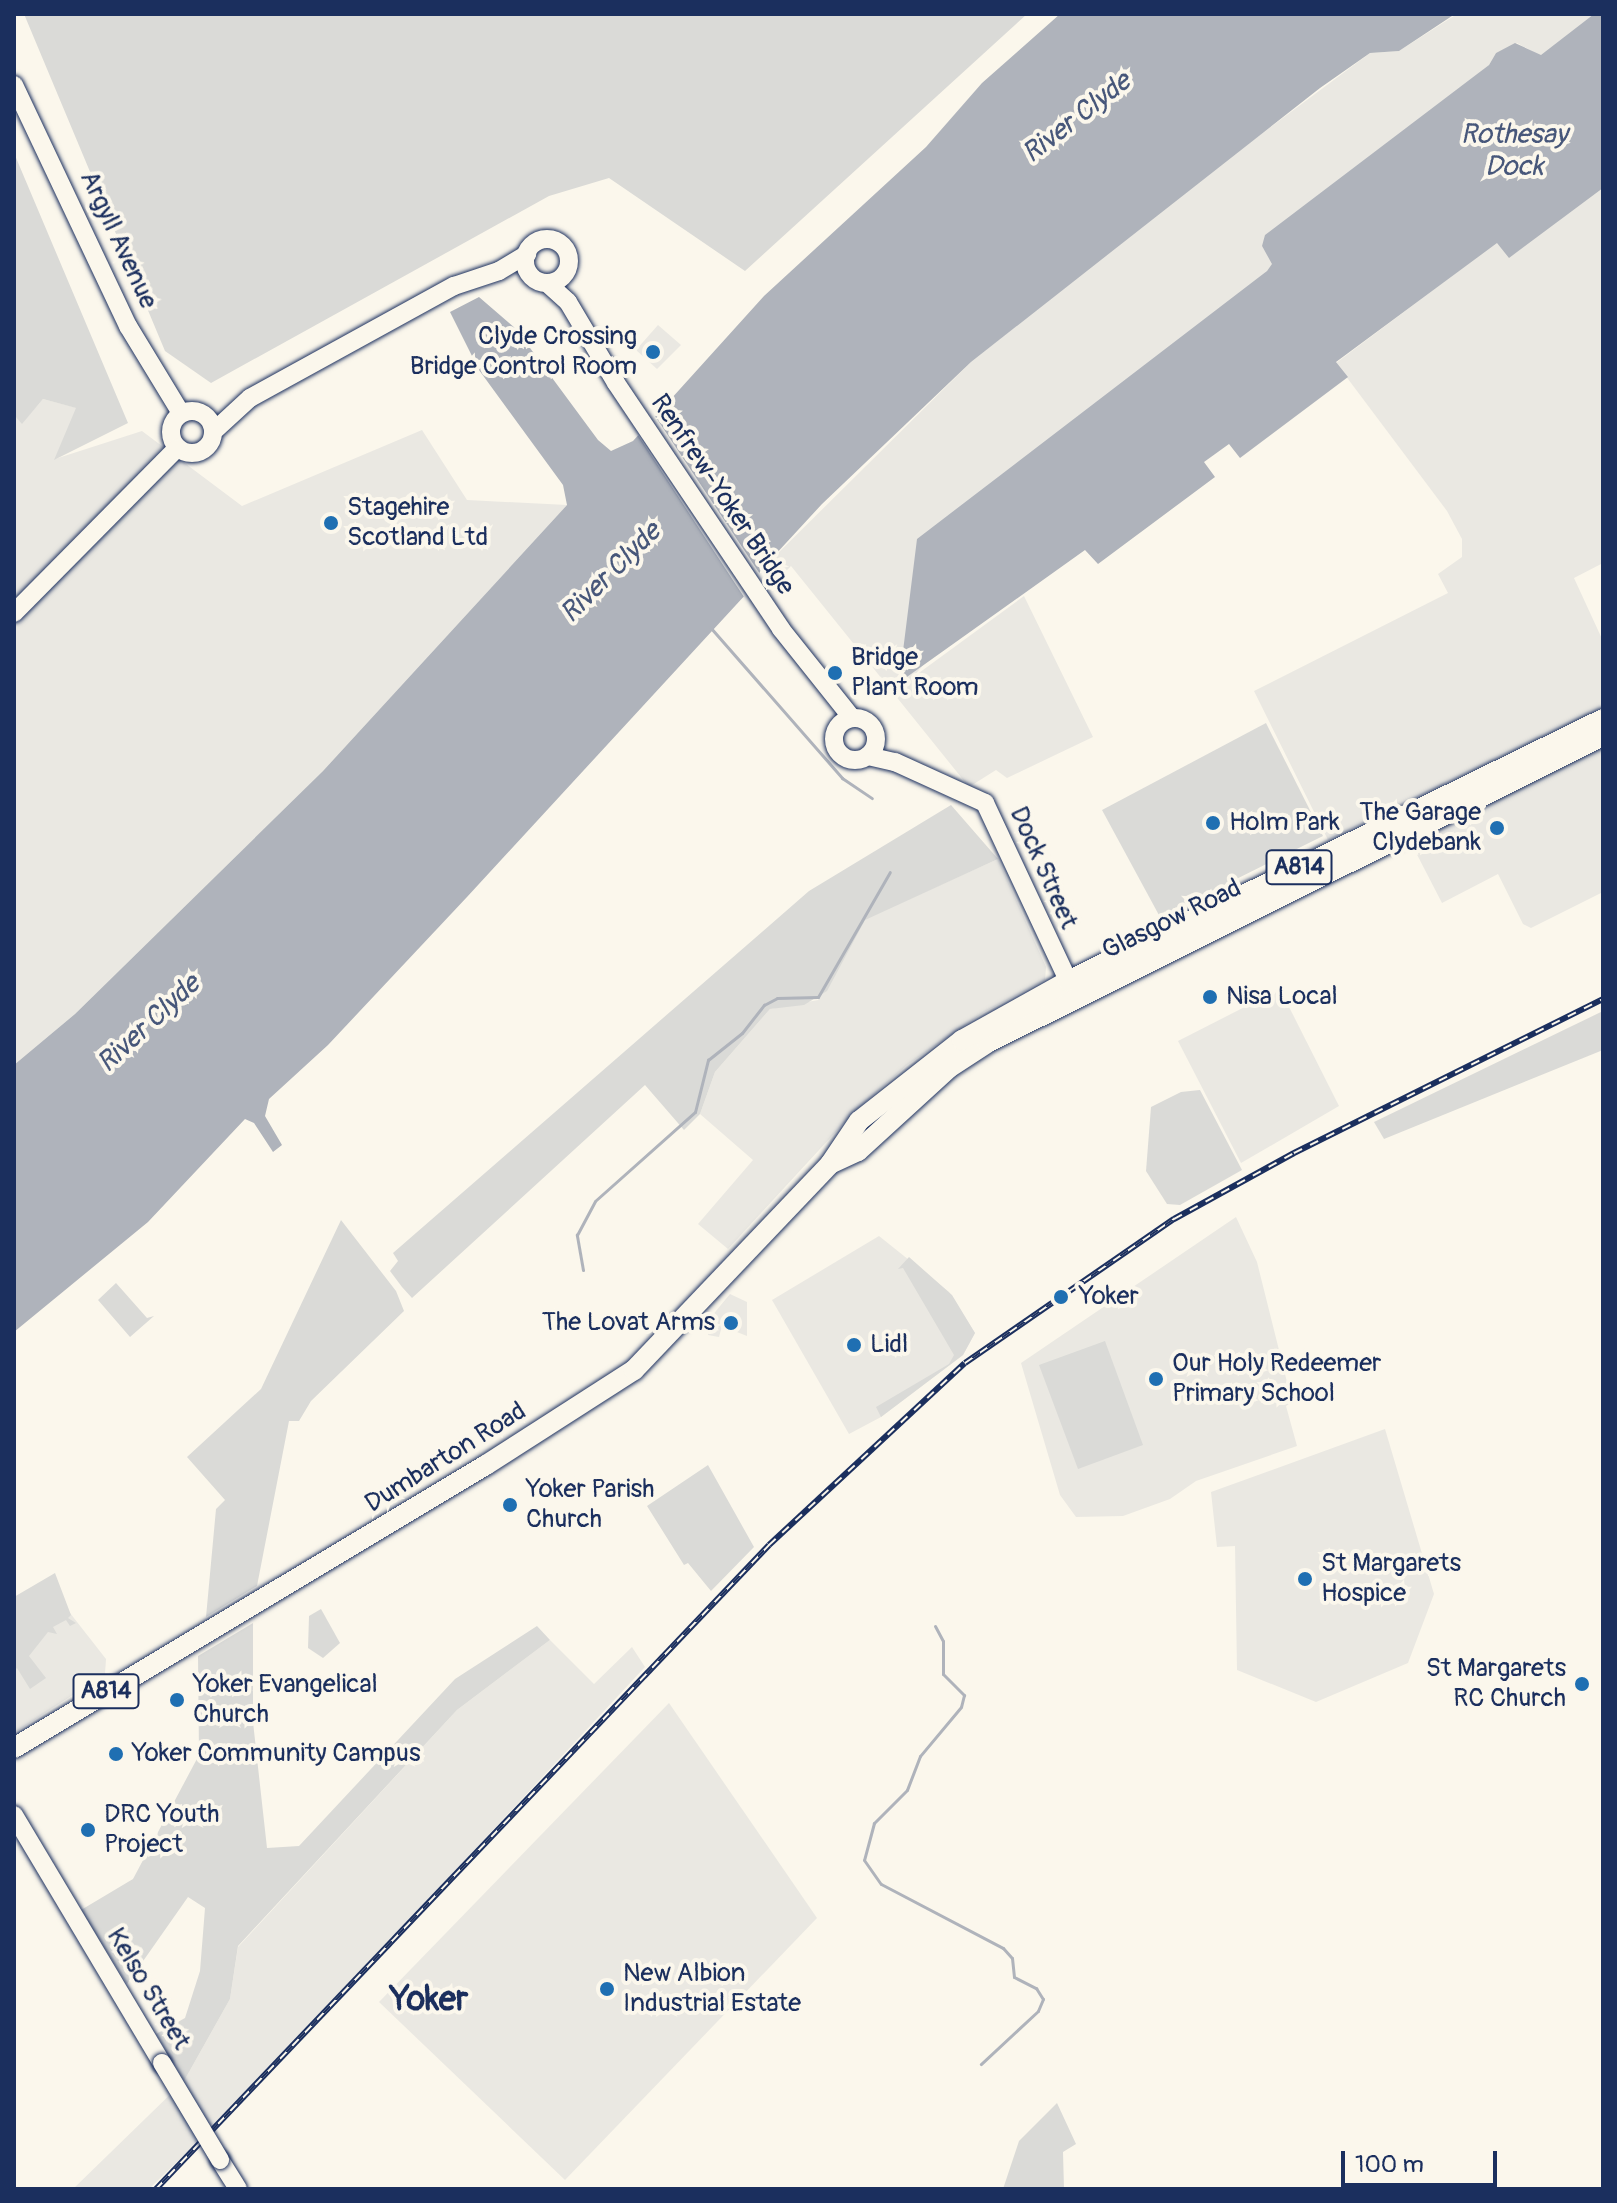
<!DOCTYPE html>
<html>
<head>
<meta charset="utf-8">
<style>
	body { margin:0 }
	#map { position:relative; width:1617px; height:2203px; overflow:hidden; background:#fbf7ec; font-family:Pangolin,sans-serif }
	div>[style] { position:absolute }
	[style*='--x'] { left:calc(var(--x)*1px); top:calc(var(--y)*1px); width:calc(var(--w)*1px); rotate:calc(var(--a)*1deg) }
	.built>* { inset:0; background:#eae8e2 }
	.green>* { inset:0; background:#dadad7 }
	.water>* { inset:0; background:#afb3bb }
	.pier>* { inset:0; background:#fbf7ec }
	.stream>* { height:3px; margin:-1.5px; padding:0 1.5px; transform-origin:1.5px; border-radius:1.5px; background:#afb3bb }
	.roads { filter:drop-shadow(0 0 2px #1b2f5e) drop-shadow(0 0 2px #1b2f5e) }
	.secondary>* { height:18px; margin:-9px; padding:0 9px; transform-origin:9px; border-radius:9px; background:#fbf7ec }
	.secondary>.ring { margin:-9px; padding:0; box-sizing:content-box; background:none; border:18px solid #fbf7ec; border-radius:50% }
	.primary>* { height:20px; margin:-10px; padding:0 10px; transform-origin:10px; border-radius:10px; background:#fbf7ec }
	.rail>* { height:6px; margin-top:-3px; transform-origin:0; background:repeating-linear-gradient(90deg,#fbf7ec 0 9px,#1b2f5e 0 18px); box-sizing:border-box; border-block:2px solid #1b2f5e }
	.bridges { filter:drop-shadow(0 0 2px #1b2f5e) drop-shadow(0 0 2px #1b2f5e) }
	.secondary-bridge>* { height:18px; margin:-9px; padding:0 9px; transform-origin:9px; border-radius:9px; background:#fbf7ec }
	.dots>* { width:22px; height:22px; translate:-50% -50%; box-sizing:border-box; border:4px solid #fbf7ec; border-radius:50% }
	span { translate:-50% -50%; white-space:nowrap; text-align:center; line-height:1.15; -webkit-text-stroke:8px #fbf7ec; paint-order:stroke }
	.shield-label span { padding:2px 6px; background:#fbf7ec; border:2px solid; border-radius:6px; -webkit-text-stroke-width:0 }
	.shield-label { font-size:24px; color:#1b2f5e; font-weight:700 }
	.street-label { font-size:26px; color:#1b2f5e }
	.poi-label { font-size:26px; color:#1b2f5e }
	.right { translate:-100% -50%; text-align:right }
	.left { translate:0 -50%; text-align:left }
	.water-label { font-size:28px; color:#47577a; font-style:italic }
	.district-label { font-size:34px; color:#1b2f5e; font-weight:700 }
	.frame { position:absolute; inset:0; border:16px solid #1b2f5e; pointer-events:none }
	.scale { position:absolute; left:1341px; top:2151px; width:156px; height:36px; box-sizing:border-box; border:4px solid #1b2f5e; border-top:0; padding-left:10px; font-size:24px; line-height:28px; white-space:nowrap; color:#1b2f5e; -webkit-text-stroke:6px #fbf7ec; paint-order:stroke }
</style>
</head>
<body>
<div id="map">
	<div class="built">
		<i style="clip-path:polygon(1457px 14px,1594px 14px,1541px 56px,1517px 43px,1496px 53px,1489px 65px,1262px 246px,1273px 264px,912px 678px,1024px 596px,1093px 737px,1007px 778px,996px 770px,969px 787px,791px 566px,779px 578px,762px 569px,971px 362px,1197px 182px,1370px 53px,1399px 51px)"></i>
		<i style="clip-path:polygon(1603px 188px,1603px 563px,1574px 578px,1603px 641px,1603px 707px,1328px 840px,1254px 691px,1448px 593px,1438px 574px,1462px 557px,1462px 539px,1447px 511px,1336px 363px,1497px 242px,1509px 257px)"></i>
		<i style="clip-path:polygon(658px 325px,681px 345px,657px 369px,636px 350px)"></i>
		<i style="clip-path:polygon(43px 399px,77px 408px,55px 459px,142px 431px,242px 506px,422px 430px,467px 500px,567px 505px,323px 771px,75px 1014px,14px 1065px,14px 415px,22px 423px)"></i>
		<i style="clip-path:polygon(1603px 746px,1603px 892px,1531px 928px,1523px 924px,1498px 874px,1442px 903px,1410px 841px)"></i>
		<i style="clip-path:polygon(998px 859px,1046px 967px,1045px 980px,984px 1012px,907px 1065px,854px 1112px,728px 1249px,698px 1224px,753px 1160px,700px 1114px,715px 1072px,770px 1009px,818px 1000px,865px 919px)"></i>
		<i style="clip-path:polygon(1280px 989px,1339px 1106px,1241px 1163px,1178px 1041px)"></i>
		<i style="clip-path:polygon(1236px 1217px,1257px 1262px,1292px 1402px,1286px 1406px,1297px 1446px,1196px 1481px,1170px 1499px,1123px 1516px,1076px 1517px,1060px 1495px,1021px 1363px)"></i>
		<i style="clip-path:polygon(879px 1236px,949px 1292px,975px 1333px,963px 1355px,881px 1417px,849px 1434px,772px 1300px)"></i>
		<i style="clip-path:polygon(730px 1294px,747px 1302px,747px 1336px,722px 1326px,719px 1337px,708px 1335px,711px 1317px)"></i>
		<i style="clip-path:polygon(1385px 1429px,1434px 1594px,1408px 1663px,1316px 1702px,1237px 1670px,1235px 1546px,1217px 1547px,1211px 1492px)"></i>
		<i style="clip-path:polygon(70px 1613px,106px 1659px,105px 1674px,14px 1733px,14px 1671px,49px 1627px)"></i>
		<i style="clip-path:polygon(550px 1640px,594px 1684px,632px 1647px,645px 1667px,248px 2093px,149px 2189px,73px 2189px,184px 2081px,230px 1999px,238px 1947px,457px 1710px)"></i>
		<i style="clip-path:polygon(669px 1703px,817px 1918px,565px 2180px,379px 2002px)"></i>
	</div>
	<div class="green">
		<i style="clip-path:polygon(24px 14px,1027px 14px,745px 271px,609px 178px,549px 196px,211px 383px,165px 351px)"></i>
		<i style="clip-path:polygon(14px 153px,128px 423px,54px 460px,76px 408px,43px 399px,22px 424px,14px 415px)"></i>
		<i style="clip-path:polygon(1266px 723px,1323px 836px,1160px 917px,1102px 810px)"></i>
		<i style="clip-path:polygon(951px 805px,998px 859px,865px 920px,827px 991px,804px 1005px,770px 1009px,715px 1072px,700px 1114px,684px 1130px,645px 1085px,412px 1298px,402px 1287px,390px 1271px,398px 1261px,393px 1253px,809px 891px)"></i>
		<i style="clip-path:polygon(1603px 1011px,1603px 1050px,1384px 1139px,1374px 1122px)"></i>
		<i style="clip-path:polygon(1200px 1090px,1242px 1170px,1180px 1205px,1167px 1204px,1146px 1171px,1151px 1107px,1181px 1092px)"></i>
		<i style="clip-path:polygon(341px 1220px,396px 1291px,404px 1311px,311px 1401px,299px 1421px,289px 1421px,257px 1586px,206px 1617px,216px 1509px,225px 1500px,187px 1457px,261px 1389px)"></i>
		<i style="clip-path:polygon(909px 1257px,952px 1295px,975px 1333px,963px 1355px,881px 1417px,876px 1407px,949px 1364px,954px 1355px,903px 1268px,898px 1269px)"></i>
		<i style="clip-path:polygon(116px 1283px,147px 1318px,154px 1316px,130px 1337px,98px 1300px)"></i>
		<i style="clip-path:polygon(1105px 1341px,1143px 1445px,1078px 1469px,1039px 1365px)"></i>
		<i style="clip-path:polygon(708px 1465px,754px 1547px,711px 1591px,688px 1563px,684px 1565px,647px 1506px)"></i>
		<i style="clip-path:polygon(55px 1573px,71px 1615px,68px 1618px,76px 1623px,70px 1626px,66px 1620px,53px 1627px,57px 1634px,48px 1632px,29px 1656px,46px 1678px,30px 1689px,17px 1668px,14px 1671px,14px 1597px)"></i>
		<i style="clip-path:polygon(321px 1609px,340px 1643px,323px 1658px,308px 1648px,309px 1616px)"></i>
		<i style="clip-path:polygon(253px 1623px,253px 1722px,267px 1848px,299px 1846px,455px 1679px,537px 1626px,550px 1640px,457px 1710px,238px 1946px,230px 1999px,184px 2081px,156px 2034px,185px 2018px,200px 1971px,205px 1908px,188px 1897px,127px 1984px,81px 1910px,133px 1879px,199px 1755px,198px 1656px)"></i>
		<i style="clip-path:polygon(1057px 2103px,1076px 2144px,1063px 2152px,1064px 2189px,1003px 2189px,1019px 2141px)"></i>
	</div>
	<div class="water">
		<i style="clip-path:polygon(1060px 14px,1455px 14px,1399px 51px,1370px 53px,1320px 88px,971px 362px,822px 504px,762px 569px,747px 593px,467px 897px,328px 1045px,269px 1099px,265px 1116px,282px 1145px,273px 1152px,254px 1123px,245px 1119px,148px 1222px,14px 1332px,14px 1065px,75px 1014px,323px 771px,567px 505px,563px 485px,479px 370px,450px 312px,479px 297px,516px 329px,598px 440px,611px 451px,633px 441px,764px 296px,926px 147px,982px 83px)"></i>
		<i style="clip-path:polygon(1594px 14px,1603px 14px,1603px 188px,1509px 258px,1497px 243px,1336px 362px,1348px 377px,1240px 458px,1229px 444px,1204px 462px,1215px 477px,1098px 564px,1085px 550px,904px 679px,900px 675px,917px 539px,1267px 271px,1272px 264px,1262px 246px,1265px 235px,1489px 65px,1496px 53px,1515px 43px,1541px 55px)"></i>
	</div>
	<div class="pier">
		<i style="clip-path:polygon(653px 413px,762px 577px,746px 600px,636px 432px)"></i>
	</div>
	<div class="stream">
		<i style="--x:710;--y:627;--w:201;--a:48.8"></i>
		<i style="--x:842;--y:778;--w:36;--a:34"></i>
		<i style="--x:583;--y:1270;--w:36;--a:-100"></i>
		<i style="--x:577;--y:1235;--w:38;--a:-62"></i>
		<i style="--x:595;--y:1201;--w:134;--a:-41.7"></i>
		<i style="--x:695;--y:1112;--w:54;--a:-76"></i>
		<i style="--x:708;--y:1060;--w:43;--a:-38.5"></i>
		<i style="--x:742;--y:1033;--w:36;--a:-52"></i>
		<i style="--x:764;--y:1005;--w:15;--a:-28"></i>
		<i style="--x:777;--y:998;--w:41;--a:-1.4"></i>
		<i style="--x:818;--y:997;--w:144;--a:-60.1"></i>
		<i style="--x:935;--y:1626;--w:17;--a:62"></i>
		<i style="--x:943;--y:1641;--w:33;--a:90"></i>
		<i style="--x:943;--y:1674;--w:30;--a:45"></i>
		<i style="--x:964;--y:1695;--w:12;--a:104"></i>
		<i style="--x:961;--y:1707;--w:64;--a:129.9"></i>
		<i style="--x:920;--y:1756;--w:36;--a:111"></i>
		<i style="--x:907;--y:1790;--w:47;--a:135"></i>
		<i style="--x:874;--y:1823;--w:38;--a:105"></i>
		<i style="--x:864;--y:1860;--w:29;--a:55"></i>
		<i style="--x:881;--y:1884;--w:138;--a:27.7"></i>
		<i style="--x:1003;--y:1948;--w:13;--a:48"></i>
		<i style="--x:1012;--y:1958;--w:19;--a:84"></i>
		<i style="--x:1014;--y:1977;--w:25;--a:27"></i>
		<i style="--x:1036;--y:1988;--w:13;--a:58"></i>
		<i style="--x:1043;--y:1999;--w:13;--a:113"></i>
		<i style="--x:1038;--y:2011;--w:78;--a:137.1"></i>
	</div>
	<div class="roads">
		<div class="secondary">
			<i style="--x:14;--y:85;--w:267;--a:64.7"></i>
			<i style="--x:128;--y:326;--w:102;--a:58.7"></i>
			<i class="ring" style="left:525px;top:239px;width:26px;height:26px"></i>
			<i style="--x:547;--y:283;--w:28;--a:42"></i>
			<i style="--x:568;--y:302;--w:94;--a:59.3"></i>
			<i style="--x:616;--y:383;--w:296;--a:56.1"></i>
			<i style="--x:781;--y:629;--w:114;--a:51.4"></i>
			<i class="ring" style="left:171px;top:411px;width:24px;height:24px"></i>
			<i style="--x:213;--y:432;--w:50;--a:-42.6"></i>
			<i style="--x:250;--y:398;--w:233;--a:-28.8"></i>
			<i style="--x:454;--y:286;--w:47;--a:-18.4"></i>
			<i style="--x:499;--y:271;--w:33;--a:-31"></i>
			<i style="--x:14;--y:613;--w:232;--a:-45.3"></i>
			<i class="ring" style="left:834px;top:718px;width:24px;height:24px"></i>
			<i style="--x:868;--y:756;--w:28;--a:13"></i>
			<i style="--x:895;--y:762;--w:99;--a:24.5"></i>
			<i style="--x:985;--y:803;--w:210;--a:64.9"></i>
			<i style="--x:14;--y:1815;--w:289;--a:59.2"></i>
			<i style="--x:220;--y:2160;--w:34;--a:58"></i>
		</div>
		<div class="primary">
			<i style="--x:830;--y:1164;--w:31;--a:-25"></i>
			<i style="--x:858;--y:1151;--w:123;--a:-42.4"></i>
			<i style="--x:949;--y:1068;--w:45;--a:-33.3"></i>
			<i style="--x:987;--y:1043;--w:688;--a:-26.49"></i>
			<i style="--x:14;--y:1748;--w:550;--a:-30.95"></i>
			<i style="--x:486;--y:1465;--w:176;--a:-32.7"></i>
			<i style="--x:634;--y:1370;--w:284;--a:-46.4"></i>
			<i style="--x:830;--y:1164;--w:52;--a:-56"></i>
			<i style="--x:859;--y:1121;--w:131;--a:-38.2"></i>
			<i style="--x:962;--y:1040;--w:121;--a:-29.1"></i>
			<i style="--x:1068;--y:981;--w:596;--a:-26.09"></i>
		</div>
	</div>
	<div class="rail">
		<i style="--x:156;--y:2189;--w:889;--a:-46.41"></i>
		<i style="--x:769;--y:1545;--w:267;--a:-42.9"></i>
		<i style="--x:965;--y:1363;--w:254;--a:-34.6"></i>
		<i style="--x:1174;--y:1219;--w:137;--a:-28.8"></i>
		<i style="--x:1294;--y:1153;--w:345;--a:-26.5"></i>
	</div>
	<div class="bridges">
		<div class="secondary-bridge">
			<i style="--x:162;--y:2063;--w:113;--a:59.1"></i>
		</div>
	</div>
	<div class="dots">
		<i style="left:653px;top:352px;background:#1f6fb2"></i>
		<i style="left:331px;top:523px;background:#1f6fb2"></i>
		<i style="left:835px;top:673px;background:#1f6fb2"></i>
		<i style="left:1213px;top:823px;background:#1f6fb2"></i>
		<i style="left:1497px;top:828px;background:#1f6fb2"></i>
		<i style="left:1210px;top:997px;background:#1f6fb2"></i>
		<i style="left:1061px;top:1297px;background:#1f6fb2"></i>
		<i style="left:731px;top:1323px;background:#1f6fb2"></i>
		<i style="left:854px;top:1345px;background:#1f6fb2"></i>
		<i style="left:1156px;top:1379px;background:#1f6fb2"></i>
		<i style="left:510px;top:1505px;background:#1f6fb2"></i>
		<i style="left:1305px;top:1579px;background:#1f6fb2"></i>
		<i style="left:1582px;top:1684px;background:#1f6fb2"></i>
		<i style="left:177px;top:1700px;background:#1f6fb2"></i>
		<i style="left:116px;top:1754px;background:#1f6fb2"></i>
		<i style="left:88px;top:1830px;background:#1f6fb2"></i>
		<i style="left:607px;top:1989px;background:#1f6fb2"></i>
	</div>
	<div class="shield-label">
		<span style="left:1299px;top:867px">A814</span>
		<span style="left:106px;top:1691px">A814</span>
	</div>
	<div class="street-label">
		<span style="left:118px;top:240px;rotate:65deg">Argyll Avenue</span>
		<span style="left:722px;top:495px;rotate:56deg">Renfrew-Yoker Bridge</span>
		<span style="left:1043px;top:868px;rotate:66deg">Dock Street</span>
		<span style="left:1172px;top:920px;rotate:-26deg">Glasgow Road</span>
		<span style="left:446px;top:1458px;rotate:-32deg">Dumbarton Road</span>
		<span style="left:148px;top:1989px;rotate:59deg">Kelso Street</span>
	</div>
	<div class="poi-label">
		<span class="right" style="left:637px;top:352px">Clyde Crossing<br>Bridge Control Room</span>
		<span class="left" style="left:347px;top:523px">Stagehire<br>Scotland Ltd</span>
		<span class="left" style="left:851px;top:673px">Bridge<br>Plant Room</span>
		<span class="right" style="left:1481px;top:828px">The Garage<br>Clydebank</span>
		<span class="left" style="left:1229px;top:823px">Holm Park</span>
		<span class="left" style="left:1226px;top:997px">Nisa Local</span>
		<span class="left" style="left:1079px;top:1297px">Yoker</span>
		<span class="right" style="left:715px;top:1323px">The Lovat Arms</span>
		<span class="left" style="left:870px;top:1345px">Lidl</span>
		<span class="left" style="left:1172px;top:1379px">Our Holy Redeemer<br>Primary School</span>
		<span class="left" style="left:526px;top:1505px">Yoker Parish<br>Church</span>
		<span class="left" style="left:1321px;top:1579px">St Margarets<br>Hospice</span>
		<span class="right" style="left:1566px;top:1684px">St Margarets<br>RC Church</span>
		<span class="left" style="left:193px;top:1700px">Yoker Evangelical<br>Church</span>
		<span class="left" style="left:132px;top:1754px">Yoker Community Campus</span>
		<span class="left" style="left:104px;top:1830px">DRC Youth<br>Project</span>
		<span class="left" style="left:623px;top:1989px">New Albion<br>Industrial Estate</span>
	</div>
	<div class="water-label">
		<span style="left:1077px;top:118px;rotate:-38deg">River Clyde</span>
		<span style="left:1514px;top:151px">Rothesay<br>Dock</span>
		<span style="left:611px;top:573px;rotate:-45deg">River Clyde</span>
		<span style="left:149px;top:1024px;rotate:-43deg">River Clyde</span>
	</div>
	<div class="district-label">
		<span style="left:429px;top:2000px">Yoker</span>
	</div>
	<div class="frame"></div>
	<div class="scale">100 m</div>
</div>
</body>
</html>
